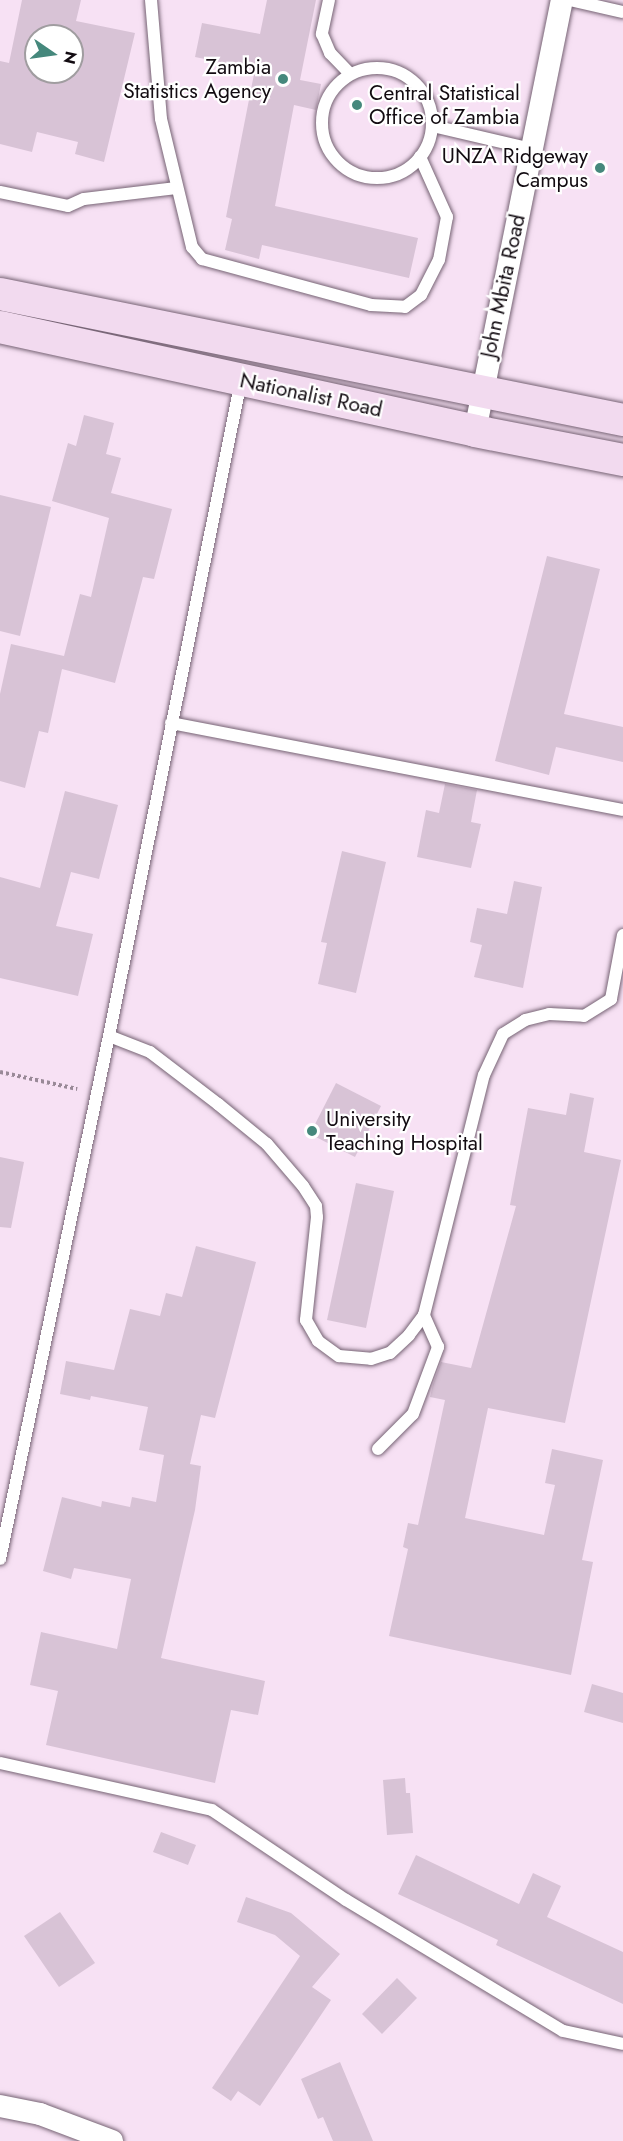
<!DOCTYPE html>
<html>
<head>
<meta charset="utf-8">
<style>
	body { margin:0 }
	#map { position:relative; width:623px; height:2141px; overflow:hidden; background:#f7e1f4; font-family:Jost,sans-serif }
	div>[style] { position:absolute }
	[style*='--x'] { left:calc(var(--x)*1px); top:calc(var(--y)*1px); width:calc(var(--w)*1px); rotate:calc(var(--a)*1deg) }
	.building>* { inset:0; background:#d8c3d6 }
	.path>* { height:4px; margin-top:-2px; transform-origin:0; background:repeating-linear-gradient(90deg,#998997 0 3px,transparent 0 6px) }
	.roads { filter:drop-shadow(0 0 2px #766374) drop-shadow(0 0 2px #766374) }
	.service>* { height:12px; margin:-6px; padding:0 6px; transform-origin:6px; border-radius:6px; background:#fff }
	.service>.ring { margin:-6px; padding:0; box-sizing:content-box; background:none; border:12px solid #fff; border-radius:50% }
	.minor>* { height:22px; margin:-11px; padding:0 11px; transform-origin:11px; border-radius:11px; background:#fff }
	.secondary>* { height:32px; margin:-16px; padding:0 16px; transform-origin:16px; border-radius:16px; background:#f2daef }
	.dots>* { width:16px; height:16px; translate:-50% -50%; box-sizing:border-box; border:3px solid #fff; border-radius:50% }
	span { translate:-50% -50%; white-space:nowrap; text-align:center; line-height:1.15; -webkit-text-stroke:4.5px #fff; paint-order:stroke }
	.poi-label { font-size:21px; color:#120b11 }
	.right { translate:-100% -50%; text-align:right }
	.left { translate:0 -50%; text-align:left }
	.street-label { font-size:21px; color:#120b11 }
	.north { position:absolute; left:24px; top:24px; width:60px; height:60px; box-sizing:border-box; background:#fff; border:2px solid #a09da0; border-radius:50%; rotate:103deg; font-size:16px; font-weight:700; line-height:24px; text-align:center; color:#120b11 }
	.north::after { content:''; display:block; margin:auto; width:21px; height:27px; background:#45887c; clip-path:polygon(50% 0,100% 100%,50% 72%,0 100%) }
</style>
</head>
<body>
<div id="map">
	<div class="building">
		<i style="clip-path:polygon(evenodd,22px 0,81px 0,76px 21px,135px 33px,104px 162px,75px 154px,78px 142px,37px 132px,32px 152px,0 144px,0 61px,9px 63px,22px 0,36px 36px,72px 36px,72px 72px,36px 72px,36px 36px)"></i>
		<i style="clip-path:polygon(267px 0,316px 0,300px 80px,321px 84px,316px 110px,294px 105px,275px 206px,418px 238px,409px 278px,262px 245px,259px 259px,225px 250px,232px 219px,226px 217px,255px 69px,195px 57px,202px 23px,260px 34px)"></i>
		<i style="clip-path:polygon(84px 415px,114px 423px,106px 454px,121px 458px,111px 493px,172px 509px,154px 579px,143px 577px,115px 683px,62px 669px,48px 733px,39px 731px,25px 788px,0 781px,0 694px,11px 644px,64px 656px,80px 594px,91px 597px,109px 518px,52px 501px,68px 443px,76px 446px)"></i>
		<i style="clip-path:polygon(0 495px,51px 507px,20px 636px,0 631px)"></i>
		<i style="clip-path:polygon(547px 556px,600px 569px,564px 714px,623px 727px,623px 762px,556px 747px,549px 775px,495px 761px)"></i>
		<i style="clip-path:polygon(445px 784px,477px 790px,471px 822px,481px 824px,471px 868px,417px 857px,426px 810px,439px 813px)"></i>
		<i style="clip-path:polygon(65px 791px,118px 805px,99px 879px,71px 872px,56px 926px,93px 934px,78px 996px,0 978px,0 877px,40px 888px)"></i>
		<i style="clip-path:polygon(342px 851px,386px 862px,356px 993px,318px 984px,327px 943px,321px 942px)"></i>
		<i style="clip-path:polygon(514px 881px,542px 887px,523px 988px,474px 977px,482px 945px,470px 942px,477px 908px,507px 914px)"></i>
		<i style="clip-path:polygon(336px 1083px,381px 1106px,355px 1157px,310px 1134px)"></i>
		<i style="clip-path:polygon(570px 1093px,594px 1098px,584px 1152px,621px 1160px,565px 1423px,488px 1408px,465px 1518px,544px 1535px,555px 1485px,545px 1483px,552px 1449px,603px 1460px,582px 1560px,593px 1562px,571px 1675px,389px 1636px,408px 1549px,403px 1547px,408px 1523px,418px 1525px,445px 1400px,430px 1397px,433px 1384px,441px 1362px,471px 1368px,516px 1206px,510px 1205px,528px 1108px,566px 1115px)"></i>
		<i style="clip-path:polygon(0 1157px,24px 1162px,11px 1228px,0 1227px)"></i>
		<i style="clip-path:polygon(356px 1183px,394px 1191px,366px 1328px,327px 1320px)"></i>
		<i style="clip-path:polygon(196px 1246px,256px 1262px,215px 1418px,201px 1415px,190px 1464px,201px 1466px,195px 1510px,161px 1658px,265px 1681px,258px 1715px,231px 1710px,215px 1783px,46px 1745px,58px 1691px,30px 1685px,41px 1632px,117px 1649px,131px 1579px,74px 1568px,71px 1579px,43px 1571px,62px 1497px,101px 1507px,102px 1501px,130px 1507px,132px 1497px,156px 1502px,164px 1455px,139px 1450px,148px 1407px,91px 1396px,90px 1400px,60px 1394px,66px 1361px,114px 1370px,130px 1309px,160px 1316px,166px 1293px,182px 1297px)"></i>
		<i style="clip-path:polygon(592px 1684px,623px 1693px,623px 1723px,584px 1712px)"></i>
		<i style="clip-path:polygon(405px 1778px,406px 1793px,410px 1793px,413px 1833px,387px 1835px,383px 1780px)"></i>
		<i style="clip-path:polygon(161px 1832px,196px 1845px,188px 1865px,153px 1852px)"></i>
		<i style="clip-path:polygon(416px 1855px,519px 1904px,533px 1873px,561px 1886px,547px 1917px,623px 1952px,623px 2004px,496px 1945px,498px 1940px,398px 1894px)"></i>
		<i style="clip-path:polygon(246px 1897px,291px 1913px,340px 1954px,312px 1987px,331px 2000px,260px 2106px,238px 2091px,231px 2101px,212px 2088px,300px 1956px,275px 1935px,237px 1922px)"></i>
		<i style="clip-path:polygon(60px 1912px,95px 1963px,59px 1987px,24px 1936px)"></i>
		<i style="clip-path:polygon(397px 1978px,417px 1998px,382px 2034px,362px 2014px)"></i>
		<i style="clip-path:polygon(340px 2062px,373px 2141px,333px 2141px,323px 2117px,318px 2119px,301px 2079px)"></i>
	</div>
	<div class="path">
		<i style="--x:0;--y:1072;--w:79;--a:12.4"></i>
	</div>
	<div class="roads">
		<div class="service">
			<i style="--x:151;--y:0;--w:119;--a:85.2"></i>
			<i style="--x:161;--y:119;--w:132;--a:76.4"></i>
			<i style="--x:192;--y:247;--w:16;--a:50"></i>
			<i style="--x:202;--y:259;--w:175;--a:15.2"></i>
			<i style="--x:371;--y:305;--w:34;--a:3"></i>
			<i style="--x:405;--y:307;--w:20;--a:-37"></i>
			<i style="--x:421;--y:295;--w:39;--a:-63"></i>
			<i style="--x:439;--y:260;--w:44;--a:-79.5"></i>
			<i style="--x:447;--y:217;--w:66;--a:-114.2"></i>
			<i style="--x:329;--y:0;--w:35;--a:102"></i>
			<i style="--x:322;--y:34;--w:21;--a:67"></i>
			<i style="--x:330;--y:53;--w:29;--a:46"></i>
			<i style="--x:570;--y:0;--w:54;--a:12.8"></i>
			<i class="ring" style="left:322px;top:68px;width:98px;height:98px"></i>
			<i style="--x:433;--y:126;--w:101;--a:13.2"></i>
			<i style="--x:0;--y:192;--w:69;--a:11.6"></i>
			<i style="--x:68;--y:206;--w:17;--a:-24"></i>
			<i style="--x:84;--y:199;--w:93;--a:-6.8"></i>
			<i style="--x:171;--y:723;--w:460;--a:10.9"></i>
			<i style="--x:109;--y:1036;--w:44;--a:21.3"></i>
			<i style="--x:150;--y:1052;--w:86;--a:37.4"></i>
			<i style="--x:218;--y:1104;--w:63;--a:39.2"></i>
			<i style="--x:267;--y:1144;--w:55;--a:49.4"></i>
			<i style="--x:303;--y:1186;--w:24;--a:57"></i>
			<i style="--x:316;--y:1206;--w:11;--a:85"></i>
			<i style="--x:317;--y:1217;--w:104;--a:96.1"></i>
			<i style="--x:306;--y:1320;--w:24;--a:60"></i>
			<i style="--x:318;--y:1341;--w:26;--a:36"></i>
			<i style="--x:339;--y:1356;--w:32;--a:5"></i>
			<i style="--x:371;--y:1359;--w:20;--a:-18"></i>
			<i style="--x:390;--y:1353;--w:26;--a:-43"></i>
			<i style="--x:409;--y:1335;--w:25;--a:-53"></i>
			<i style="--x:424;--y:1315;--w:247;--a:-76"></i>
			<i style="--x:484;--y:1075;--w:45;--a:-65.1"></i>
			<i style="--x:503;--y:1034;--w:26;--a:-32"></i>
			<i style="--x:525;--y:1020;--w:25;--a:-14"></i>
			<i style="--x:549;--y:1014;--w:35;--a:3"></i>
			<i style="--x:584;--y:1016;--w:32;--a:-32"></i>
			<i style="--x:611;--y:999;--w:65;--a:-79.4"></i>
			<i style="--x:378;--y:1449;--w:49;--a:-45"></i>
			<i style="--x:413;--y:1414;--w:72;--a:-69.5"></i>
			<i style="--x:438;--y:1347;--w:35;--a:-114"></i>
			<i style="--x:0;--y:1559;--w:534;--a:-78.23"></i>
			<i style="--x:109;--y:1036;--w:668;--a:-78.61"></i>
			<i style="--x:0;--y:1763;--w:217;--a:12.5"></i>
			<i style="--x:212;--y:1810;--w:161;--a:33.9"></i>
			<i style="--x:346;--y:1900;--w:253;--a:31.1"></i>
			<i style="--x:563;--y:2031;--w:61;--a:12.2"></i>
		</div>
		<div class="minor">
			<i style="--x:475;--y:431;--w:440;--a:-78.6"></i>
			<i style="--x:0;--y:2106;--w:41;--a:11.3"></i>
			<i style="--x:40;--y:2114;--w:77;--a:20.6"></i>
		</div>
		<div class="secondary">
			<i style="--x:0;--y:294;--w:636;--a:11.43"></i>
			<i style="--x:0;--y:327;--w:486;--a:12.3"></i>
			<i style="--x:475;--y:431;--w:151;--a:11.1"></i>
		</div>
	</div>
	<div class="dots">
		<i style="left:283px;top:79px;background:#45887c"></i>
		<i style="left:357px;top:105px;background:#45887c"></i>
		<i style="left:600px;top:168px;background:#45887c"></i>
		<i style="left:312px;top:1131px;background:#45887c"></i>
	</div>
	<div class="poi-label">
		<span class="right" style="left:271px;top:79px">Zambia<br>Statistics Agency</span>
		<span class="left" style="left:369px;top:105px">Central Statistical<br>Office of Zambia</span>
		<span class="right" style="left:588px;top:168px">UNZA Ridgeway<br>Campus</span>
		<span class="left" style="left:326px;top:1131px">University<br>Teaching Hospital</span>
	</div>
	<div class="street-label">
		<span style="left:503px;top:286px;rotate:-78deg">John Mbita Road</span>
		<span style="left:311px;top:395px;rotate:12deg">Nationalist Road</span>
	</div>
	<div class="north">N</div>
</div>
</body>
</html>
